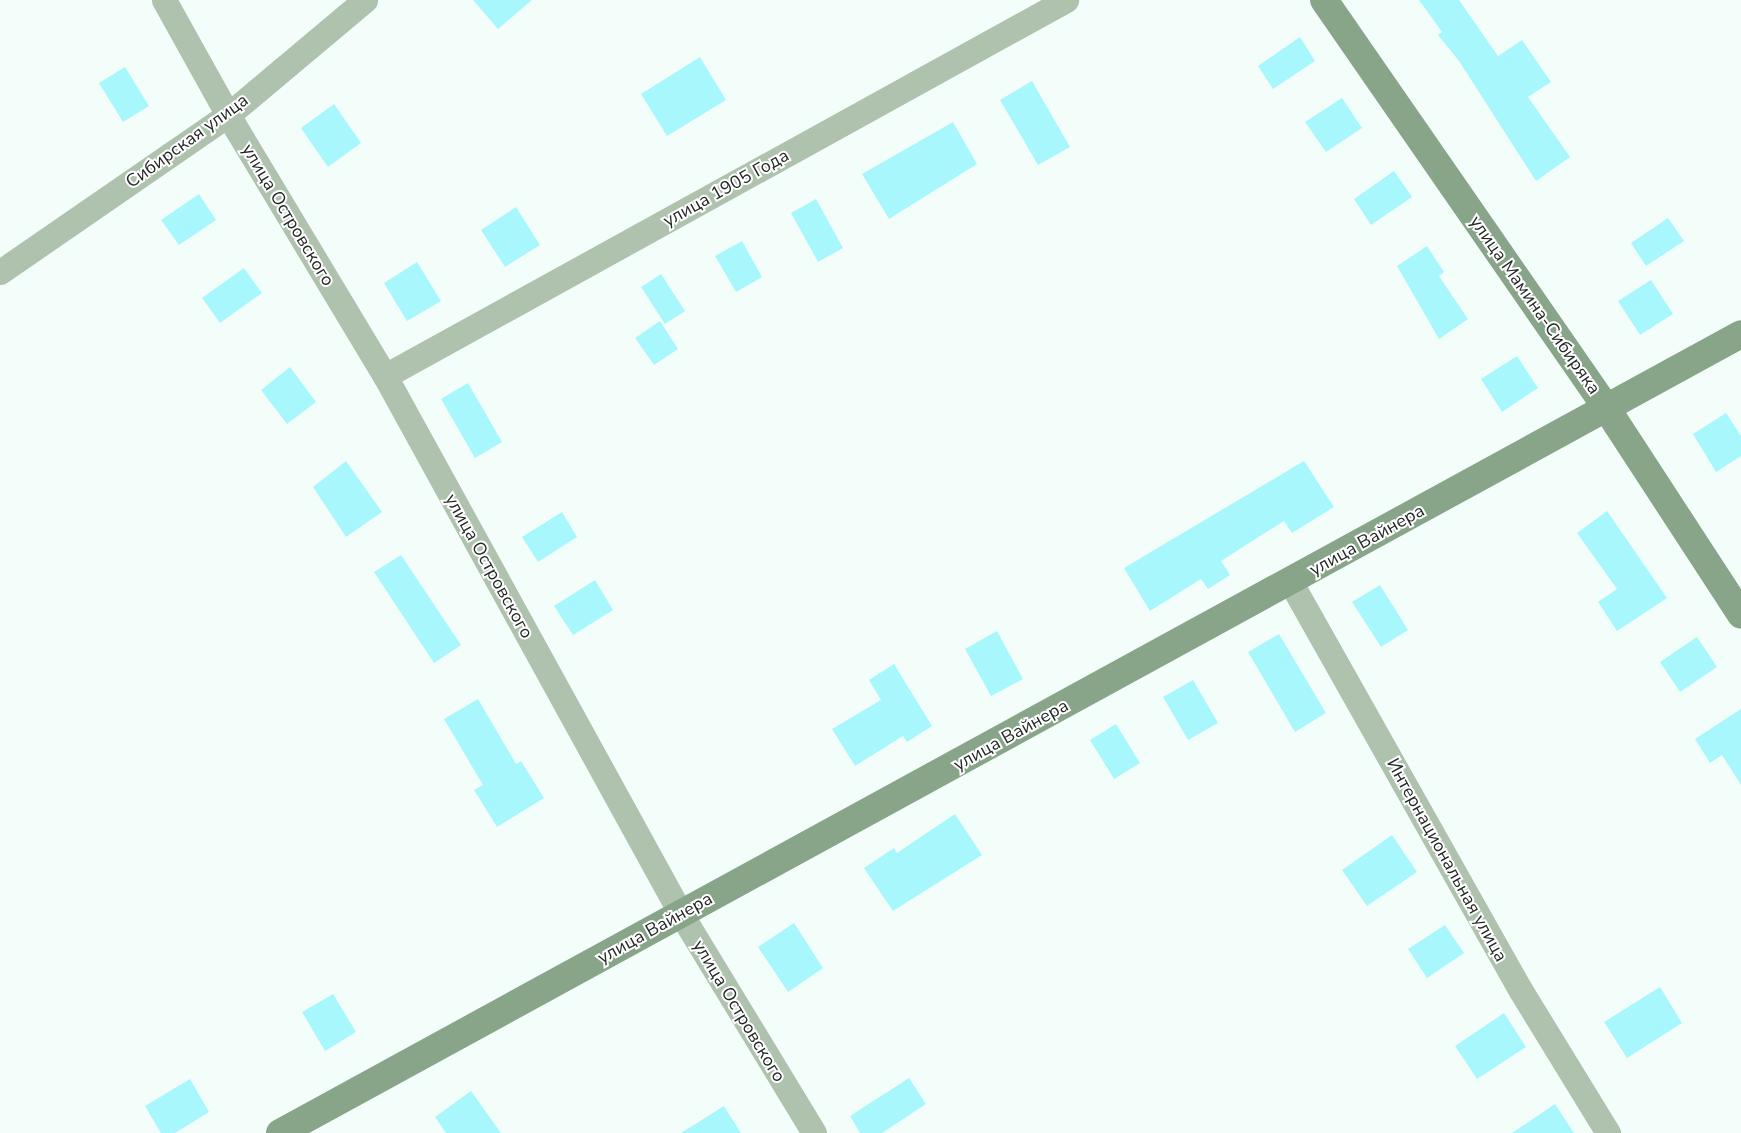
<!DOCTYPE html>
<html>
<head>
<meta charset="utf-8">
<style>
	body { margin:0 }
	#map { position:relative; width:1741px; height:1133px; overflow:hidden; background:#f3fefb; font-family:"Nunito Sans",sans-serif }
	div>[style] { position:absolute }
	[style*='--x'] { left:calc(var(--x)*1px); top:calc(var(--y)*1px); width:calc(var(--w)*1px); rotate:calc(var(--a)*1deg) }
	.building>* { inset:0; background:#a8f7fd }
	.street>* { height:25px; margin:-12.5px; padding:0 12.5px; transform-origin:12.5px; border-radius:12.5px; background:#aec2ae }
	.secondary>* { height:28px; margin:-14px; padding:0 14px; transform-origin:14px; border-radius:14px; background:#88a589 }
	span { translate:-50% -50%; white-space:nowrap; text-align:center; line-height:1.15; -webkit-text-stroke:4px #fff; paint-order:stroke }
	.street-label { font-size:18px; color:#232726 }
</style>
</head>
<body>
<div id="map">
	<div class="building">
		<i style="clip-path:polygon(473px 0,532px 0,498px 29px)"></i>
		<i style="clip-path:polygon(1419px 0,1459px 0,1498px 56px,1522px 40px,1551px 82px,1528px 97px,1570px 157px,1536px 181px,1459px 61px,1438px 35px,1442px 32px)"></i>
		<i style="clip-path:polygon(1300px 37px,1315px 61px,1273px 89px,1258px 66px)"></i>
		<i style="clip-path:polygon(700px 57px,726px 100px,667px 136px,641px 94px)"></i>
		<i style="clip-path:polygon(125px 67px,149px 106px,123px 122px,99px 83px)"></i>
		<i style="clip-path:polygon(1032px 81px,1070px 147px,1038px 165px,1000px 100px)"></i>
		<i style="clip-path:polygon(1342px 98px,1362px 128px,1326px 152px,1305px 122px)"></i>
		<i style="clip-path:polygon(334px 104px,361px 143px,328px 167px,301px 128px)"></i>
		<i style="clip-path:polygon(953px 122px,977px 164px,889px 219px,862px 174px)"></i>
		<i style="clip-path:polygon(1394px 171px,1412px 197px,1371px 225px,1354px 199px)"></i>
		<i style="clip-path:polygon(199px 194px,216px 220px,179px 245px,161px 220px)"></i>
		<i style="clip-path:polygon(816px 199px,843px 248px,818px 262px,791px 213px)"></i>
		<i style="clip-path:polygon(516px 207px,540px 245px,505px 267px,481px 230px)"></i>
		<i style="clip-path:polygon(1668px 218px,1684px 241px,1646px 266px,1631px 243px)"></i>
		<i style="clip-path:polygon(742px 241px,762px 277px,736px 292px,715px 256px)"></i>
		<i style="clip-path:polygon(1427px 246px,1444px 272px,1439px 276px,1468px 319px,1439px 339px,1397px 266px)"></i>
		<i style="clip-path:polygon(417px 262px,441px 301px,407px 321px,384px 283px)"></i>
		<i style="clip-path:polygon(244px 268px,262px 293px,220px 323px,202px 298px)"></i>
		<i style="clip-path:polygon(661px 274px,685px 311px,665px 324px,641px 287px)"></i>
		<i style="clip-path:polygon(1651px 280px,1673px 314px,1640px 335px,1618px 301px)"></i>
		<i style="clip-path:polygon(660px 321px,678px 349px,654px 365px,635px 338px)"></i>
		<i style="clip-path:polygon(1517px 356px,1538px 388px,1502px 412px,1481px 379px)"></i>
		<i style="clip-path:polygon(290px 367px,316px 402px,287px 424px,261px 390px)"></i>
		<i style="clip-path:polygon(468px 383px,502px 442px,475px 458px,441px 399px)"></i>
		<i style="clip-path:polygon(1726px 413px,1741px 436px,1741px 456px,1716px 472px,1693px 434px)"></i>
		<i style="clip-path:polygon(346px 461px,382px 512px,346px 537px,313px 487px)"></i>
		<i style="clip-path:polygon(1304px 461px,1334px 507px,1292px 533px,1284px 521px,1221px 561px,1230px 575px,1208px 589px,1201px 579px,1150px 611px,1124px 568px)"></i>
		<i style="clip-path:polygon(1607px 511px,1667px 598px,1617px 631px,1598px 602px,1617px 589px,1577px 533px)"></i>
		<i style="clip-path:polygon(562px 512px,577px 537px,538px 562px,522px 537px)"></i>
		<i style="clip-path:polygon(401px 555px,461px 645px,434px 663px,374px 572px)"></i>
		<i style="clip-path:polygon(595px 580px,613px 610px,573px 635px,554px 606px)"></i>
		<i style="clip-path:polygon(1380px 585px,1408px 630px,1381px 647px,1352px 602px)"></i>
		<i style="clip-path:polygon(997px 631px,1023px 679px,991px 696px,965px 649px)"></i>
		<i style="clip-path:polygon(1279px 634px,1326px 713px,1295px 732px,1248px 652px)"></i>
		<i style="clip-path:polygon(1697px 637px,1717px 667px,1680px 692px,1660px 662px)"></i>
		<i style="clip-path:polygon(894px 664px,932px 726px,907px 742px,903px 736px,855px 766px,832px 729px,881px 700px,869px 680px)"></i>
		<i style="clip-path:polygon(1193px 680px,1218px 723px,1188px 740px,1163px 697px)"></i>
		<i style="clip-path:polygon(478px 699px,516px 764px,521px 761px,544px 798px,497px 827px,474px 790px,483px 785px,444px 719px)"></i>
		<i style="clip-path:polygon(1741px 709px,1741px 785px,1722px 755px,1710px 763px,1695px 739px)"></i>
		<i style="clip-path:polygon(1116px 724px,1140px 763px,1114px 779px,1090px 740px)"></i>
		<i style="clip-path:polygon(955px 814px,982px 855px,893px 911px,864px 868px,894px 848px,897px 853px)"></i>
		<i style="clip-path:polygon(1392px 835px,1417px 872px,1367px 906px,1342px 870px)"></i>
		<i style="clip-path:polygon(794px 923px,823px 968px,788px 992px,758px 947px)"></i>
		<i style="clip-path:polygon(1445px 925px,1464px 953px,1427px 978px,1408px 949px)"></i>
		<i style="clip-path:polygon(1660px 987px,1682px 1023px,1627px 1058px,1604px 1022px)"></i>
		<i style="clip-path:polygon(333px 994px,356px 1032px,325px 1051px,302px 1012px)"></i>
		<i style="clip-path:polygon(1504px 1013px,1526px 1047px,1477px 1079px,1455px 1046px)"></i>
		<i style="clip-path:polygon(909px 1078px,926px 1104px,882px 1133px,860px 1133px,850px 1116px)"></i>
		<i style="clip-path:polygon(190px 1079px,209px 1112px,175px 1133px,161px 1133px,145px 1106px)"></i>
		<i style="clip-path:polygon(471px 1091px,501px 1133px,446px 1133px,435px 1117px)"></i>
		<i style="clip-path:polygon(1555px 1104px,1574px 1133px,1512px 1133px)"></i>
		<i style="clip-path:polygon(724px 1106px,741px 1133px,681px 1133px)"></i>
	</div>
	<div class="street">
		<i style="--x:164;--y:0;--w:132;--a:60.9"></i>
		<i style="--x:228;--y:115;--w:305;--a:59"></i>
		<i style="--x:385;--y:376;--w:614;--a:61.18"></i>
		<i style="--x:681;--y:914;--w:256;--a:58.7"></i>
		<i style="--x:0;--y:272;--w:277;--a:-34.6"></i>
		<i style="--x:228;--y:115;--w:179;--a:-40"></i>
		<i style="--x:385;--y:376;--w:778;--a:-28.9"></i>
		<i style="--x:1291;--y:583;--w:468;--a:60.6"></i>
		<i style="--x:1521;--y:991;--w:167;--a:58.5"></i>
	</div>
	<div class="secondary">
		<i style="--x:1324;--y:0;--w:494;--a:55.3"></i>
		<i style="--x:1605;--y:406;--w:249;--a:56.9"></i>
		<i style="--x:280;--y:1133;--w:1665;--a:-28.67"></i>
	</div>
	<div class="street-label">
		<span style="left:187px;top:141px;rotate:-36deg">Сибирская улица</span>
		<span style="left:726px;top:188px;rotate:-29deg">улица 1905 Года</span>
		<span style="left:288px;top:215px;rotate:59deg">улица Островского</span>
		<span style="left:1535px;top:305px;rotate:55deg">улица Мамина-Сибиряка</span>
		<span style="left:1367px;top:540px;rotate:-29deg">улица Вайнера</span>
		<span style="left:489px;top:566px;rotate:61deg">улица Островского</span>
		<span style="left:1011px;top:735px;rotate:-29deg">улица Вайнера</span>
		<span style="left:1447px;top:860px;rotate:61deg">Интернациональная улица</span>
		<span style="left:655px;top:928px;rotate:-29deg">улица Вайнера</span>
		<span style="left:739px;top:1011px;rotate:59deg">улица Островского</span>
	</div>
</div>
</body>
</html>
